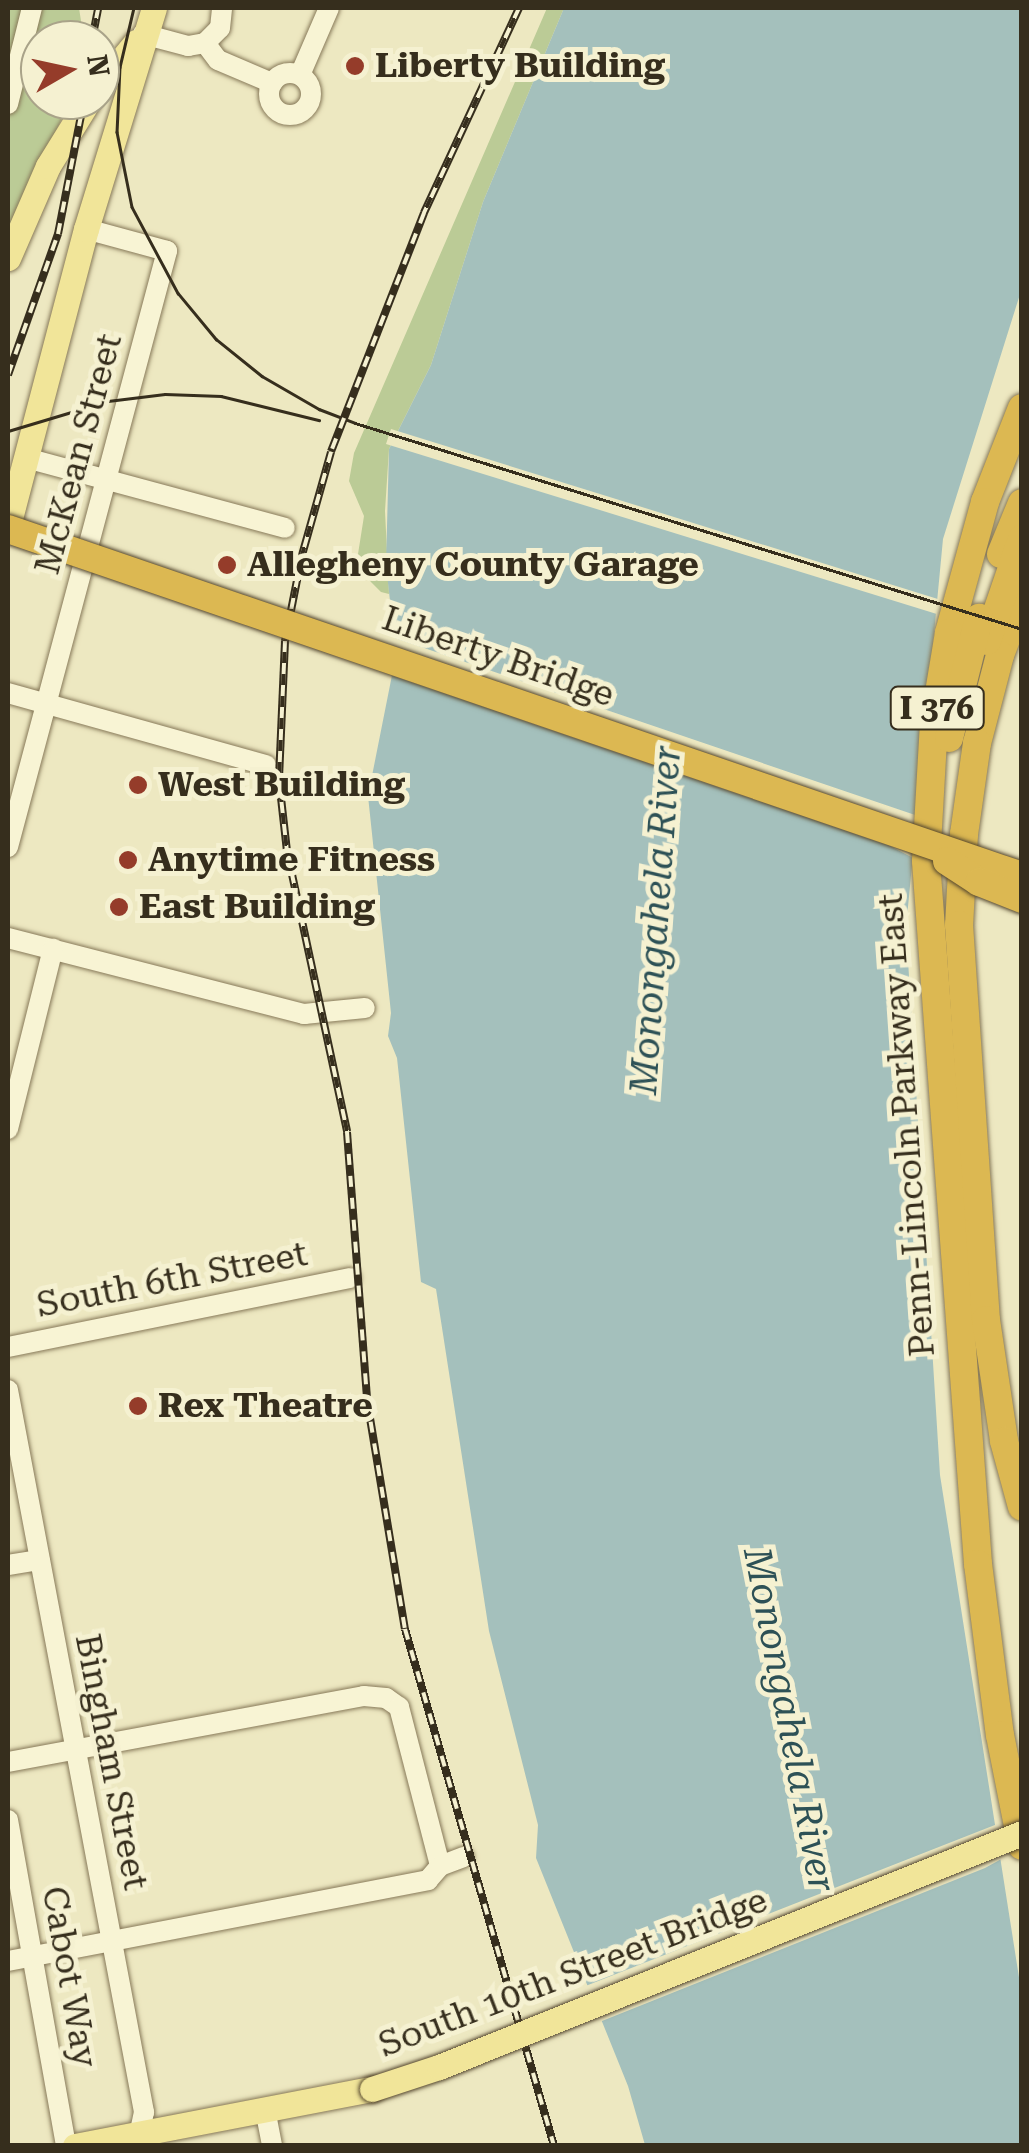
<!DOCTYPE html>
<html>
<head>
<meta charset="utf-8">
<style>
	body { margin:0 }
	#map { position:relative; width:1029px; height:2153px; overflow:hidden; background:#ede8c1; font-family:"Roboto Serif",serif }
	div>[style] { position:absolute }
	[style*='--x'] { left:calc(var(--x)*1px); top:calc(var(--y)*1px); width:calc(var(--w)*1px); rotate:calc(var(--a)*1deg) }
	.green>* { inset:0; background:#bbcb96 }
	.water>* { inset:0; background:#a4c0bc }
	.pier>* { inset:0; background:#ede8c1 }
	.roads { filter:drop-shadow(0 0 2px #877959) drop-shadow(0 0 2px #877959) }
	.minor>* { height:20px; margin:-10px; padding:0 10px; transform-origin:10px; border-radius:10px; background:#f8f4d4 }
	.minor>.ring { margin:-10px; padding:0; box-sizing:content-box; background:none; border:20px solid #f8f4d4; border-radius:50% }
	.major>* { height:25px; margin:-12.5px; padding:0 12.5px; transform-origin:12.5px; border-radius:12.5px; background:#f1e599 }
	.highway>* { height:28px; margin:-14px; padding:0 14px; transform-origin:14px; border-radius:14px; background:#dcb852 }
	.tram>* { height:2.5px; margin:-1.25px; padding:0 1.25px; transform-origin:1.25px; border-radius:1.25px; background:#362e1d }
	.rail>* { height:8px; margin-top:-4px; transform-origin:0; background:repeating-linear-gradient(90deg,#f5f1d1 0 11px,#362e1d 0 22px); box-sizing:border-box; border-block:2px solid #362e1d }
	.bridges { filter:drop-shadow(0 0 2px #54462d) drop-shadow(0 0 2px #54462d) }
	.major-bridge>* { height:25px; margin:-12.5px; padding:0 12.5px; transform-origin:12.5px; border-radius:12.5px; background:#f1e599 }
	.highway-bridge>* { height:28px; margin:-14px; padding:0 14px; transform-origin:14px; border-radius:14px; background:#dcb852 }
	.dots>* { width:28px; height:28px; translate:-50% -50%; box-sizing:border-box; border:5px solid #f5f1d1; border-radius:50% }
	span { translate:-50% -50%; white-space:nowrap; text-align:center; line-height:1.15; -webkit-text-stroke:10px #f5f1d1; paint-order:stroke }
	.shield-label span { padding:2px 8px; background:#f5f1d1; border:2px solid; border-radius:8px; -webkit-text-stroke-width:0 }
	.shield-label { font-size:32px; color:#362e1d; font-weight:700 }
	.poi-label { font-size:35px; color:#362e1d; font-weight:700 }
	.left { translate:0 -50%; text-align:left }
	.street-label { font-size:35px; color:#362e1d }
	.water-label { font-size:38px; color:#2d5156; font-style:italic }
	.frame { position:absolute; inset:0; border:10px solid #362e1d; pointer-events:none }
	.north { position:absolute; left:20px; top:20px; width:100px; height:100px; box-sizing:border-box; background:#f5f1d1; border:2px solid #a9a389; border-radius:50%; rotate:81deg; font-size:28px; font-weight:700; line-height:40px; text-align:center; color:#362e1d }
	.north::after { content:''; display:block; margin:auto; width:35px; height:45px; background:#953c2a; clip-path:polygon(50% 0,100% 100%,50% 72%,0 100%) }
</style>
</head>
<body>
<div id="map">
	<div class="green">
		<i style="clip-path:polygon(8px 8px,79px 8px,81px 21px,80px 32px,71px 30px,67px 40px,40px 40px,40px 100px,69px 100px,68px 105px,12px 225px,8px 222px)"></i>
		<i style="clip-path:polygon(547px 8px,564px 8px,483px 202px,431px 365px,389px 449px,385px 511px,389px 594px,381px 592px,366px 577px,358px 554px,364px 516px,349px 481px,354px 453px)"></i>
	</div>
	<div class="water">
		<i style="clip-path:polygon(564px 8px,1021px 8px,1021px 291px,943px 539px,906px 928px,940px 1475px,1021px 1990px,1021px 2145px,645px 2145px,628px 2086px,536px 1858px,538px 1825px,489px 1631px,436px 1289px,421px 1282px,397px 1058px,388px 1036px,391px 1013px,368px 796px,396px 655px,386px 565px,389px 449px,431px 365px,483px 202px)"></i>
	</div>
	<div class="pier">
		<i style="clip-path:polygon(391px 429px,941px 600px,940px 615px,386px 444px)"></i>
		<i style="clip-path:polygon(389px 636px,921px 817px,917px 860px,890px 846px,387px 674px)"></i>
		<i style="clip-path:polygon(1000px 1823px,1005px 1857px,985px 1868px,597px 2023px,583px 1987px)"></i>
	</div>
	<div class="roads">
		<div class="minor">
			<i style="--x:143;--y:34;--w:47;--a:14.9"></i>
			<i style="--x:188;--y:46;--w:17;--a:-10"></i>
			<i style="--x:205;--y:43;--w:21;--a:-45"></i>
			<i style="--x:220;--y:28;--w:20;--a:-84"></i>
			<i style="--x:205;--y:43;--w:21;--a:53"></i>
			<i style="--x:218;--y:60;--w:59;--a:23.1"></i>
			<i class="ring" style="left:269px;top:73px;width:22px;height:22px"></i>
			<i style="--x:300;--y:75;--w:73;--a:-66.6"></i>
			<i style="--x:8;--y:104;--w:99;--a:-76"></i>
			<i style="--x:26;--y:458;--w:268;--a:15.1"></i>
			<i style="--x:8;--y:693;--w:268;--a:15.6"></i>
			<i style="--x:8;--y:847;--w:617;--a:-75.06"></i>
			<i style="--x:167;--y:251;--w:84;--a:-164.8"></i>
			<i style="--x:8;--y:938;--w:306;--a:14.4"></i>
			<i style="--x:304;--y:1014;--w:61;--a:-5.6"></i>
			<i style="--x:8;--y:1129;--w:186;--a:-76"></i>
			<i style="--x:8;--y:1347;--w:349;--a:-11.4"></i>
			<i style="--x:8;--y:1390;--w:735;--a:79.33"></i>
			<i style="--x:144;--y:2112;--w:33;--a:102"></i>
			<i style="--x:8;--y:1565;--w:32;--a:-9"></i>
			<i style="--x:8;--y:1762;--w:362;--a:-10.5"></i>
			<i style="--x:364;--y:1696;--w:22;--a:5"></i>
			<i style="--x:386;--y:1698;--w:16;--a:35"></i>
			<i style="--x:399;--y:1707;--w:164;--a:75.5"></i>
			<i style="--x:8;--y:1820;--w:331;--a:79.9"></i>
			<i style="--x:8;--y:1961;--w:428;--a:-10.9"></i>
			<i style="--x:428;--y:1880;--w:18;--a:-49"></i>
			<i style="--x:440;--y:1866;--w:25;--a:-21"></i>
			<i style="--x:265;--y:2109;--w:38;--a:79"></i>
		</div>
		<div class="major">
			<i style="--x:100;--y:86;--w:57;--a:-50.7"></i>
			<i style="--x:8;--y:258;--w:100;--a:-66.5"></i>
			<i style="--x:48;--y:166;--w:78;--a:-58.2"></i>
			<i style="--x:8;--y:526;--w:307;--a:-75.3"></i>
			<i style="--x:86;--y:229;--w:231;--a:-72.9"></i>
			<i style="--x:75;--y:2146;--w:302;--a:-10.9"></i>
		</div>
		<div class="highway">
			<i style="--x:1022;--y:408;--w:101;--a:111.5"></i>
			<i style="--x:985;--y:502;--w:136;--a:105.4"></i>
			<i style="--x:949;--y:633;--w:91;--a:99.5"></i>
			<i style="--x:934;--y:723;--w:138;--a:93.3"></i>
			<i style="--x:926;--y:861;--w:705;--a:85.77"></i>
			<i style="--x:978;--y:1564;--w:172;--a:82.7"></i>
			<i style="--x:1000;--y:1735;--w:113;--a:78.8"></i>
			<i style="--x:1001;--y:554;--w:55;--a:-67.6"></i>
			<i style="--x:1022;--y:597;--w:62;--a:110.8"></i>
			<i style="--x:1000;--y:655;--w:91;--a:104.6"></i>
			<i style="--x:977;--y:743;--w:92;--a:98.1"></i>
			<i style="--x:964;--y:834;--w:91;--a:93.1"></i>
			<i style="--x:959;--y:925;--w:396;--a:86.1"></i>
			<i style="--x:986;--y:1320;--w:122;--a:81.5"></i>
			<i style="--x:1004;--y:1441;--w:68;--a:74.7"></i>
			<i style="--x:987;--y:641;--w:108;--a:-71.1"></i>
			<i style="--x:949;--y:738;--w:124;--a:-76"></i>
		</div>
	</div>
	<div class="tram">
		<i style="--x:134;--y:8;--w:61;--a:103.3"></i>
		<i style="--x:120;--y:67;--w:65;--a:92.6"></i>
		<i style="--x:117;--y:132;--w:76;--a:78.7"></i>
		<i style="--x:132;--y:207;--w:98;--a:61.9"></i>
		<i style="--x:178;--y:293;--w:60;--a:50.4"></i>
		<i style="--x:216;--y:339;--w:59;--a:38.8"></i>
		<i style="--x:262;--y:376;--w:66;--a:30.1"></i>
		<i style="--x:319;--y:409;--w:39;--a:21"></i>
		<i style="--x:355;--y:423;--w:698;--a:17.16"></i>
		<i style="--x:8;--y:431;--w:104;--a:-16.7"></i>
		<i style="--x:108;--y:401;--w:57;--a:-7"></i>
		<i style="--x:165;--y:394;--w:56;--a:2"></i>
		<i style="--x:221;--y:396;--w:101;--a:13.8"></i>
	</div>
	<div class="rail">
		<i style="--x:519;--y:8;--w:226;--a:114.9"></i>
		<i style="--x:424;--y:213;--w:256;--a:111.3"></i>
		<i style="--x:331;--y:452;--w:107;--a:105.7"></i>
		<i style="--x:302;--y:555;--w:88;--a:101.2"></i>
		<i style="--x:285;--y:641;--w:139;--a:92.5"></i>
		<i style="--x:279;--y:780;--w:71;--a:83.6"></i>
		<i style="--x:287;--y:851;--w:287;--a:77.9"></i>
		<i style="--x:347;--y:1132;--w:269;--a:85.7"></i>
		<i style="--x:367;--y:1400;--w:232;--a:80.6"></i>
		<i style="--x:405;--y:1629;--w:538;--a:73.92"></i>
		<i style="--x:92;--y:40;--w:33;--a:-79"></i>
		<i style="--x:8;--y:375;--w:150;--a:-70.5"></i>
		<i style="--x:58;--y:234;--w:136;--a:-79"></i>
	</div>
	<div class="bridges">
		<div class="major-bridge">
			<i style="--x:372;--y:2089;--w:71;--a:-18.2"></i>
			<i style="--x:439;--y:2067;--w:628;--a:-21.87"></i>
		</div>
		<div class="highway-bridge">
			<i style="--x:8;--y:529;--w:1072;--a:18.89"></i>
			<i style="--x:947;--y:861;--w:38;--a:33"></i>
			<i style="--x:979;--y:882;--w:46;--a:21.6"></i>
		</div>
	</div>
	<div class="dots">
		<i style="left:355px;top:66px;background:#953c2a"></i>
		<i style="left:227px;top:565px;background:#953c2a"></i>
		<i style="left:138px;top:785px;background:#953c2a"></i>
		<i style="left:128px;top:860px;background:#953c2a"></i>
		<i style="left:119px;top:907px;background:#953c2a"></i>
		<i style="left:138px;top:1406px;background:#953c2a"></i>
	</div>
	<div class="shield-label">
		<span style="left:937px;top:708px">I 376</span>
	</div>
	<div class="poi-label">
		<span class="left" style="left:375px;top:66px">Liberty Building</span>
		<span class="left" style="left:247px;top:565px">Allegheny County Garage</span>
		<span class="left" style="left:158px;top:785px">West Building</span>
		<span class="left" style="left:148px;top:860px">Anytime Fitness</span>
		<span class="left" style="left:139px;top:907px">East Building</span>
		<span class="left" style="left:158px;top:1406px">Rex Theatre</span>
	</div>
	<div class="street-label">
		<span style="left:79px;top:454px;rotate:-75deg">McKean Street</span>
		<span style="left:498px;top:657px;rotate:19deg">Liberty Bridge</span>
		<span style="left:907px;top:1125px;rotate:-94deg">Penn-Lincoln Parkway East</span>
		<span style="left:172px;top:1280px;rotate:-11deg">South 6th Street</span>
		<span style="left:111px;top:1762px;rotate:79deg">Bingham Street</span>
		<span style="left:573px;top:1973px;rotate:-21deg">South 10th Street Bridge</span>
		<span style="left:69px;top:1977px;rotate:80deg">Cabot Way</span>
	</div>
	<div class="water-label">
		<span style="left:656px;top:920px;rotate:-86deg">Monongahela River</span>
		<span style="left:789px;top:1720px;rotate:79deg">Monongahela River</span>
	</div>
	<div class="frame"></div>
	<div class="north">N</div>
</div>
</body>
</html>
